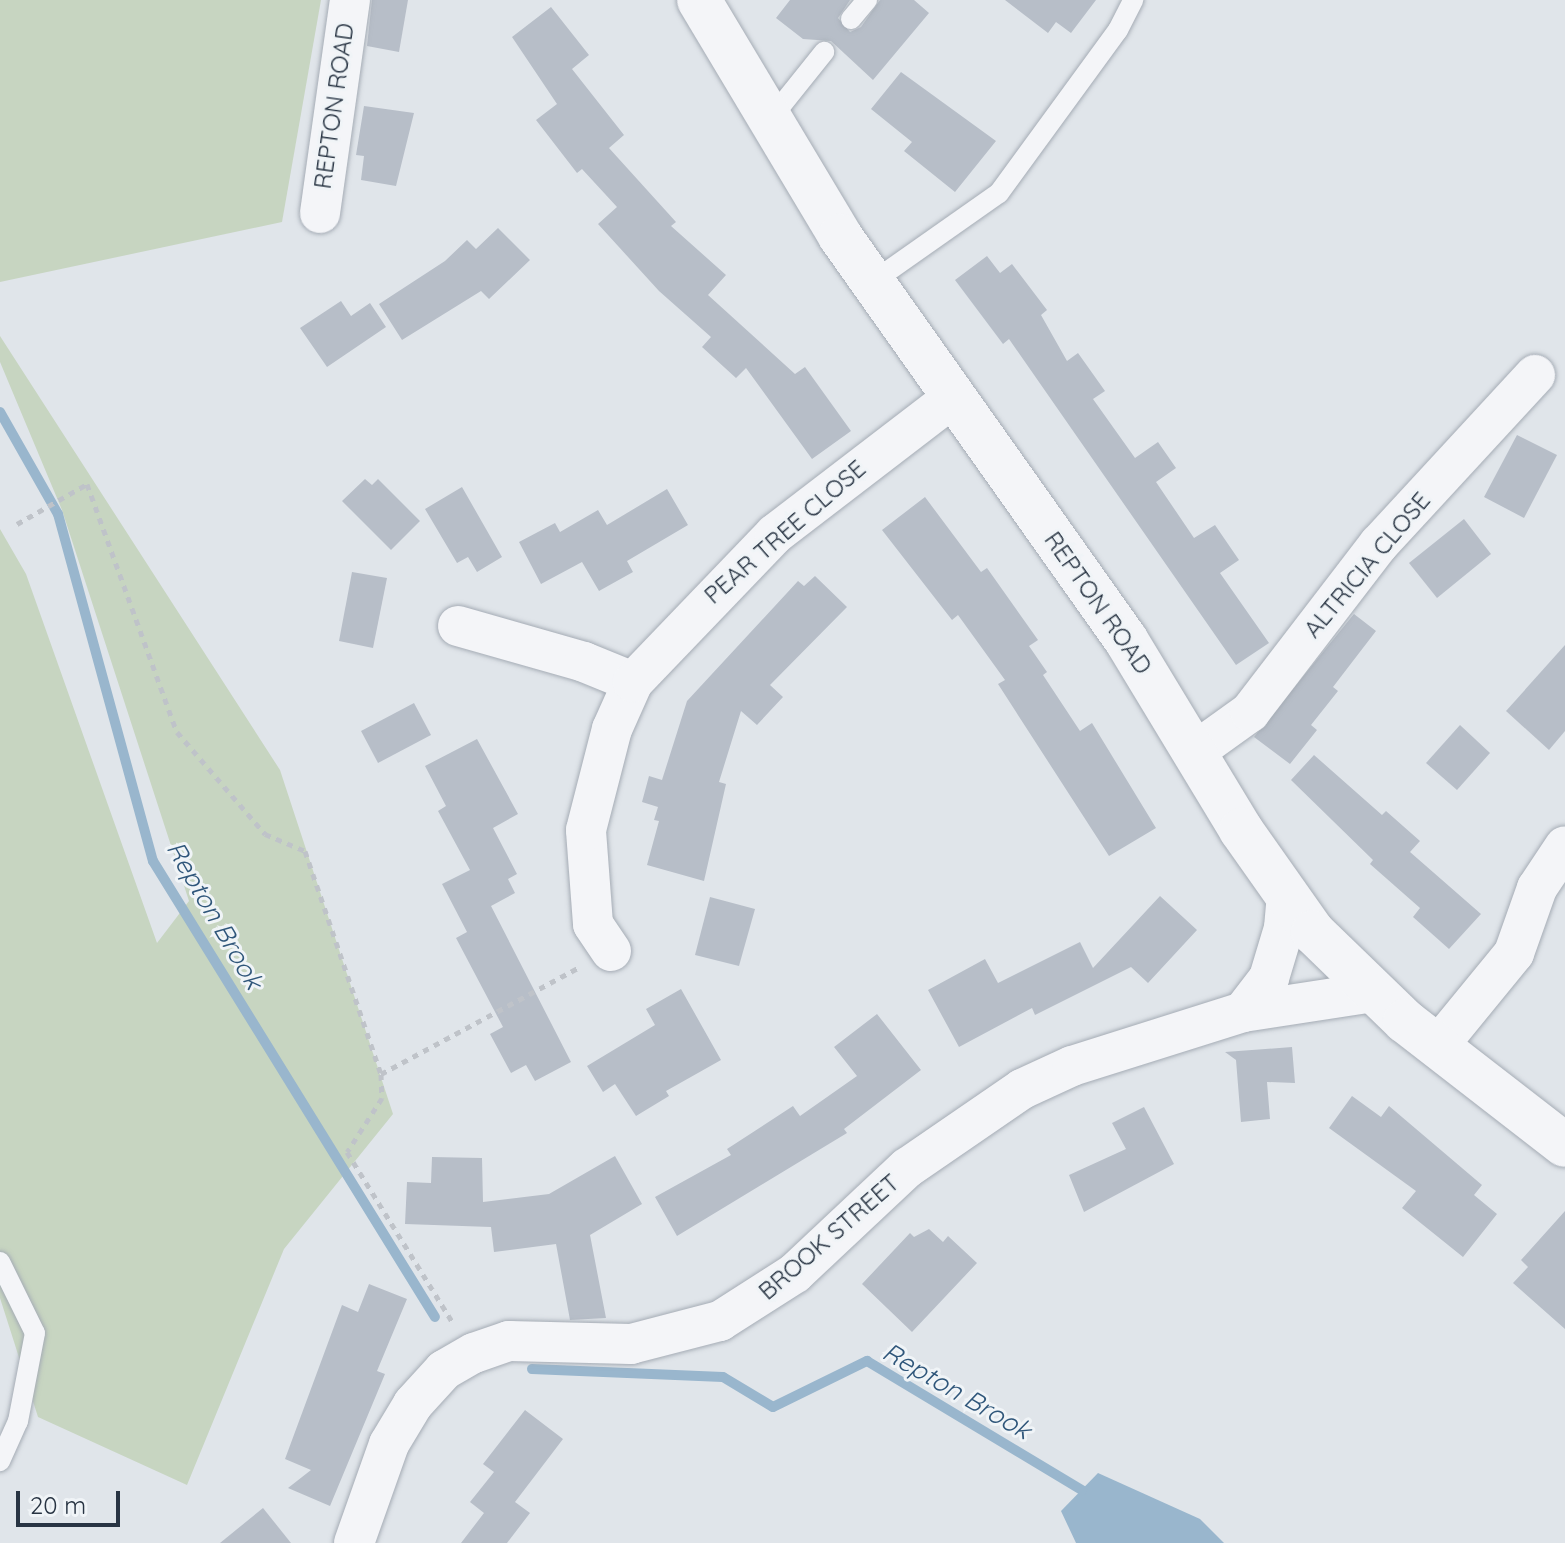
<!DOCTYPE html>
<html>
<head>
<meta charset="utf-8">
<style>
	body { margin:0 }
	#map { position:relative; width:1565px; height:1543px; overflow:hidden; background:#e0e5ea; font-family:Quicksand,sans-serif }
	div>[style] { position:absolute }
	[style*='--x'] { left:calc(var(--x)*1px); top:calc(var(--y)*1px); width:calc(var(--w)*1px); rotate:calc(var(--a)*1deg) }
	.green>* { inset:0; background:#c7d5c1 }
	.water>* { inset:0; background:#99b6cd }
	.stream>* { height:10px; margin:-5px; padding:0 5px; transform-origin:5px; border-radius:5px; background:#99b6cd }
	.building>* { inset:0; background:#b7bec8 }
	.path>* { height:5px; margin-top:-2.5px; transform-origin:0; background:repeating-linear-gradient(90deg,#bfc3c9 0 6px,transparent 0 12px) }
	.roads { filter:drop-shadow(0 0 2px #a5acb5) drop-shadow(0 0 2px #a5acb5) }
	.service>* { height:20px; margin:-10px; padding:0 10px; transform-origin:10px; border-radius:10px; background:#f4f5f8 }
	.minor>* { height:40px; margin:-20px; padding:0 20px; transform-origin:20px; border-radius:20px; background:#f4f5f8 }
	.tertiary>* { height:44px; margin:-22px; padding:0 22px; transform-origin:22px; border-radius:22px; background:#f4f5f8 }
	span { translate:-50% -50%; white-space:nowrap; text-align:center; line-height:1.15; -webkit-text-stroke:6px #f0f4f7; paint-order:stroke }
	.street-label { font-size:24px; color:#283443 }
	.water-label { font-size:26px; color:#2f567a; font-style:italic }
	.scale { position:absolute; left:16px; top:1491px; width:104px; height:36px; box-sizing:border-box; border:4px solid #283443; border-top:0; padding-left:10px; font-size:24px; line-height:28px; white-space:nowrap; color:#283443; -webkit-text-stroke:6px #f0f4f7; paint-order:stroke }
</style>
</head>
<body>
<div id="map">
	<div class="green">
		<i style="clip-path:polygon(0 0,321px 0,282px 222px,0 282px)"></i>
		<i style="clip-path:polygon(0 336px,280px 770px,393px 1114px,284px 1249px,187px 1485px,38px 1417px,0 1298px,0 529px,26px 574px,157px 943px,189px 901px,62px 510px,0 362px)"></i>
	</div>
	<div class="water">
		<i style="clip-path:polygon(1098px 1473px,1200px 1519px,1224px 1543px,1076px 1543px,1061px 1511px)"></i>
	</div>
	<div class="stream">
		<i style="--x:0;--y:412;--w:117;--a:60.4"></i>
		<i style="--x:58;--y:514;--w:360;--a:74.7"></i>
		<i style="--x:153;--y:861;--w:536;--a:58.27"></i>
		<i style="--x:532;--y:1369;--w:191;--a:2.4"></i>
		<i style="--x:723;--y:1377;--w:58;--a:31"></i>
		<i style="--x:773;--y:1407;--w:105;--a:-26.1"></i>
		<i style="--x:867;--y:1361;--w:251;--a:31"></i>
	</div>
	<div class="building">
		<i style="clip-path:polygon(372px 0,408px 0,399px 52px,367px 46px)"></i>
		<i style="clip-path:polygon(790px 0,850px 0,838px 18px,850px 32px,861px 27px,880px 0,914px 0,929px 13px,873px 80px,831px 41px,803px 39px,776px 18px)"></i>
		<i style="clip-path:polygon(1005px 0,1096px 0,1071px 33px,1056px 22px,1048px 33px)"></i>
		<i style="clip-path:polygon(551px 7px,589px 55px,572px 69px,624px 135px,609px 148px,676px 222px,671px 226px,726px 275px,708px 295px,795px 374px,805px 367px,851px 431px,812px 459px,746px 368px,736px 378px,702px 347px,711px 337px,659px 291px,598px 224px,617px 207px,582px 169px,577px 173px,536px 120px,557px 104px,512px 37px)"></i>
		<i style="clip-path:polygon(901px 72px,996px 141px,955px 192px,904px 151px,912px 142px,871px 109px)"></i>
		<i style="clip-path:polygon(364px 106px,414px 113px,396px 186px,361px 180px,364px 156px,356px 155px)"></i>
		<i style="clip-path:polygon(498px 228px,530px 260px,489px 299px,481px 291px,402px 340px,379px 304px,445px 261px,467px 240px,476px 249px)"></i>
		<i style="clip-path:polygon(987px 256px,1000px 273px,1012px 264px,1047px 310px,1041px 315px,1067px 361px,1078px 353px,1105px 391px,1093px 399px,1135px 458px,1158px 442px,1176px 468px,1156px 482px,1194px 538px,1215px 525px,1239px 560px,1220px 573px,1269px 643px,1236px 665px,1009px 339px,1003px 344px,955px 280px)"></i>
		<i style="clip-path:polygon(341px 301px,351px 316px,370px 303px,386px 327px,327px 367px,300px 328px)"></i>
		<i style="clip-path:polygon(1517px 435px,1557px 455px,1524px 518px,1484px 497px)"></i>
		<i style="clip-path:polygon(365px 479px,372px 485px,378px 479px,420px 521px,391px 550px,342px 501px)"></i>
		<i style="clip-path:polygon(462px 487px,502px 557px,477px 572px,468px 557px,457px 563px,425px 509px)"></i>
		<i style="clip-path:polygon(667px 489px,688px 525px,627px 561px,633px 572px,599px 591px,582px 562px,541px 584px,519px 542px,555px 523px,560px 532px,598px 510px,607px 525px)"></i>
		<i style="clip-path:polygon(925px 497px,981px 572px,987px 568px,1038px 640px,1029px 646px,1047px 672px,1043px 675px,1080px 731px,1092px 723px,1156px 828px,1109px 856px,998px 684px,1005px 680px,958px 615px,952px 620px,882px 530px)"></i>
		<i style="clip-path:polygon(1464px 519px,1491px 554px,1437px 598px,1409px 563px)"></i>
		<i style="clip-path:polygon(352px 572px,387px 578px,373px 648px,339px 641px)"></i>
		<i style="clip-path:polygon(815px 576px,847px 607px,770px 685px,783px 697px,757px 725px,741px 711px,719px 782px,726px 784px,704px 881px,647px 865px,659px 821px,654px 820px,658px 807px,642px 802px,649px 776px,662px 780px,687px 701px,798px 581px,804px 586px)"></i>
		<i style="clip-path:polygon(1354px 614px,1376px 631px,1333px 687px,1338px 691px,1311px 725px,1317px 730px,1290px 764px,1254px 737px)"></i>
		<i style="clip-path:polygon(1565px 645px,1565px 731px,1549px 750px,1506px 711px)"></i>
		<i style="clip-path:polygon(414px 703px,431px 735px,378px 763px,361px 731px)"></i>
		<i style="clip-path:polygon(1460px 725px,1490px 753px,1457px 790px,1426px 763px)"></i>
		<i style="clip-path:polygon(477px 739px,518px 814px,493px 828px,517px 874px,508px 879px,515px 893px,491px 906px,571px 1062px,535px 1081px,526px 1065px,511px 1073px,490px 1034px,503px 1027px,456px 938px,467px 932px,442px 884px,470px 870px,438px 811px,446px 806px,425px 766px)"></i>
		<i style="clip-path:polygon(1314px 755px,1382px 815px,1386px 811px,1420px 841px,1410px 852px,1481px 914px,1449px 949px,1413px 917px,1420px 908px,1370px 864px,1373px 860px,1291px 780px)"></i>
		<i style="clip-path:polygon(1160px 896px,1197px 930px,1148px 983px,1131px 967px,1035px 1015px,1032px 1008px,959px 1047px,928px 990px,985px 959px,998px 983px,1080px 942px,1093px 968px)"></i>
		<i style="clip-path:polygon(710px 897px,755px 909px,739px 966px,695px 955px)"></i>
		<i style="clip-path:polygon(681px 989px,721px 1060px,666px 1091px,669px 1096px,636px 1116px,615px 1084px,603px 1092px,587px 1066px,655px 1025px,646px 1009px)"></i>
		<i style="clip-path:polygon(877px 1014px,921px 1070px,844px 1129px,847px 1133px,677px 1236px,655px 1197px,731px 1155px,727px 1149px,793px 1106px,800px 1116px,857px 1076px,834px 1047px)"></i>
		<i style="clip-path:polygon(1292px 1047px,1295px 1083px,1267px 1082px,1270px 1119px,1241px 1122px,1236px 1060px,1225px 1052px)"></i>
		<i style="clip-path:polygon(1352px 1096px,1381px 1117px,1389px 1106px,1482px 1185px,1474px 1195px,1497px 1214px,1463px 1257px,1402px 1208px,1416px 1191px,1329px 1128px)"></i>
		<i style="clip-path:polygon(1144px 1107px,1174px 1164px,1084px 1212px,1069px 1175px,1126px 1149px,1112px 1123px)"></i>
		<i style="clip-path:polygon(615px 1156px,642px 1204px,590px 1235px,606px 1318px,570px 1320px,556px 1244px,494px 1252px,491px 1227px,405px 1224px,407px 1182px,431px 1183px,432px 1157px,482px 1158px,483px 1202px,549px 1194px)"></i>
		<i style="clip-path:polygon(1565px 1211px,1565px 1329px,1513px 1283px,1528px 1267px,1521px 1260px)"></i>
		<i style="clip-path:polygon(929px 1229px,943px 1242px,948px 1236px,977px 1263px,912px 1332px,862px 1284px,910px 1233px,914px 1237px)"></i>
		<i style="clip-path:polygon(369px 1284px,407px 1299px,377px 1371px,385px 1374px,330px 1506px,288px 1488px,311px 1470px,285px 1459px,342px 1305px,358px 1312px)"></i>
		<i style="clip-path:polygon(525px 1410px,563px 1439px,515px 1502px,530px 1513px,507px 1543px,461px 1543px,484px 1513px,470px 1502px,494px 1472px,483px 1464px)"></i>
		<i style="clip-path:polygon(263px 1508px,291px 1543px,220px 1543px)"></i>
	</div>
	<div class="path">
		<i style="--x:17;--y:524;--w:81;--a:-29.7"></i>
		<i style="--x:87;--y:484;--w:264;--a:70.1"></i>
		<i style="--x:177;--y:732;--w:135;--a:49.2"></i>
		<i style="--x:265;--y:834;--w:43;--a:23"></i>
		<i style="--x:305;--y:851;--w:236;--a:71.2"></i>
		<i style="--x:381;--y:1074;--w:24;--a:88"></i>
		<i style="--x:382;--y:1098;--w:64;--a:122.9"></i>
		<i style="--x:347;--y:1152;--w:201;--a:58.2"></i>
		<i style="--x:381;--y:1074;--w:224;--a:-28.3"></i>
	</div>
	<div class="roads">
		<div class="service">
			<i style="--x:851;--y:19;--w:25;--a:-50"></i>
			<i style="--x:768;--y:122;--w:90;--a:-51.3"></i>
			<i style="--x:871;--y:283;--w:156;--a:-35.1"></i>
			<i style="--x:999;--y:193;--w:202;--a:-53.9"></i>
			<i style="--x:1118;--y:30;--w:34;--a:-63"></i>
			<i style="--x:0;--y:1262;--w:79;--a:63.8"></i>
			<i style="--x:35;--y:1333;--w:90;--a:100.9"></i>
			<i style="--x:18;--y:1421;--w:44;--a:114.2"></i>
		</div>
		<div class="minor">
			<i style="--x:320;--y:213;--w:215;--a:-82"></i>
			<i style="--x:458;--y:626;--w:131;--a:15.9"></i>
			<i style="--x:584;--y:662;--w:53;--a:22.2"></i>
			<i style="--x:1197;--y:750;--w:65;--a:-35.6"></i>
			<i style="--x:1250;--y:712;--w:212;--a:-52.5"></i>
			<i style="--x:1379;--y:544;--w:230;--a:-47.3"></i>
			<i style="--x:611;--y:951;--w:32;--a:-124"></i>
			<i style="--x:593;--y:924;--w:94;--a:-94.3"></i>
			<i style="--x:586;--y:830;--w:104;--a:-75.6"></i>
			<i style="--x:612;--y:729;--w:51;--a:-65.9"></i>
			<i style="--x:633;--y:682;--w:205;--a:-46.2"></i>
			<i style="--x:775;--y:534;--w:223;--a:-37.5"></i>
			<i style="--x:1243;--y:1012;--w:43;--a:-52.6"></i>
			<i style="--x:1269;--y:978;--w:52;--a:-73.3"></i>
			<i style="--x:1284;--y:928;--w:35;--a:-85"></i>
			<i style="--x:1438;--y:1046;--w:120;--a:-50.7"></i>
			<i style="--x:1514;--y:953;--w:69;--a:-70.5"></i>
			<i style="--x:1537;--y:888;--w:50;--a:-56.3"></i>
			<i style="--x:354;--y:1543;--w:105;--a:-70.5"></i>
			<i style="--x:389;--y:1444;--w:47;--a:-59"></i>
			<i style="--x:413;--y:1404;--w:46;--a:-47.6"></i>
			<i style="--x:444;--y:1370;--w:34;--a:-30"></i>
			<i style="--x:474;--y:1353;--w:37;--a:-19"></i>
			<i style="--x:509;--y:1341;--w:122;--a:1.4"></i>
			<i style="--x:631;--y:1344;--w:92;--a:-14.5"></i>
			<i style="--x:720;--y:1321;--w:89;--a:-32.6"></i>
			<i style="--x:795;--y:1273;--w:154;--a:-43.2"></i>
			<i style="--x:907;--y:1168;--w:140;--a:-34.5"></i>
			<i style="--x:1022;--y:1089;--w:55;--a:-24.7"></i>
			<i style="--x:1072;--y:1066;--w:179;--a:-17.5"></i>
			<i style="--x:1243;--y:1012;--w:132;--a:-8.7"></i>
		</div>
		<div class="tertiary">
			<i style="--x:699;--y:0;--w:275;--a:59.1"></i>
			<i style="--x:840;--y:236;--w:495;--a:54.7"></i>
			<i style="--x:1126;--y:640;--w:222;--a:58.8"></i>
			<i style="--x:1241;--y:830;--w:125;--a:54.8"></i>
			<i style="--x:1313;--y:932;--w:128;--a:44.1"></i>
			<i style="--x:1405;--y:1021;--w:202;--a:37.8"></i>
		</div>
	</div>
	<div class="street-label">
		<span style="left:334px;top:106px;rotate:-82deg">REPTON ROAD</span>
		<span style="left:785px;top:532px;rotate:-41deg">PEAR TREE CLOSE</span>
		<span style="left:1367px;top:565px;rotate:-50deg">ALTRICIA CLOSE</span>
		<span style="left:1098px;top:603px;rotate:55deg">REPTON ROAD</span>
		<span style="left:829px;top:1237px;rotate:-41deg">BROOK STREET</span>
	</div>
	<div class="water-label">
		<span style="left:215px;top:915px;rotate:60deg">Repton Brook</span>
		<span style="left:957px;top:1391px;rotate:30deg">Repton Brook</span>
	</div>
	<div class="scale">20 m</div>
</div>
</body>
</html>
